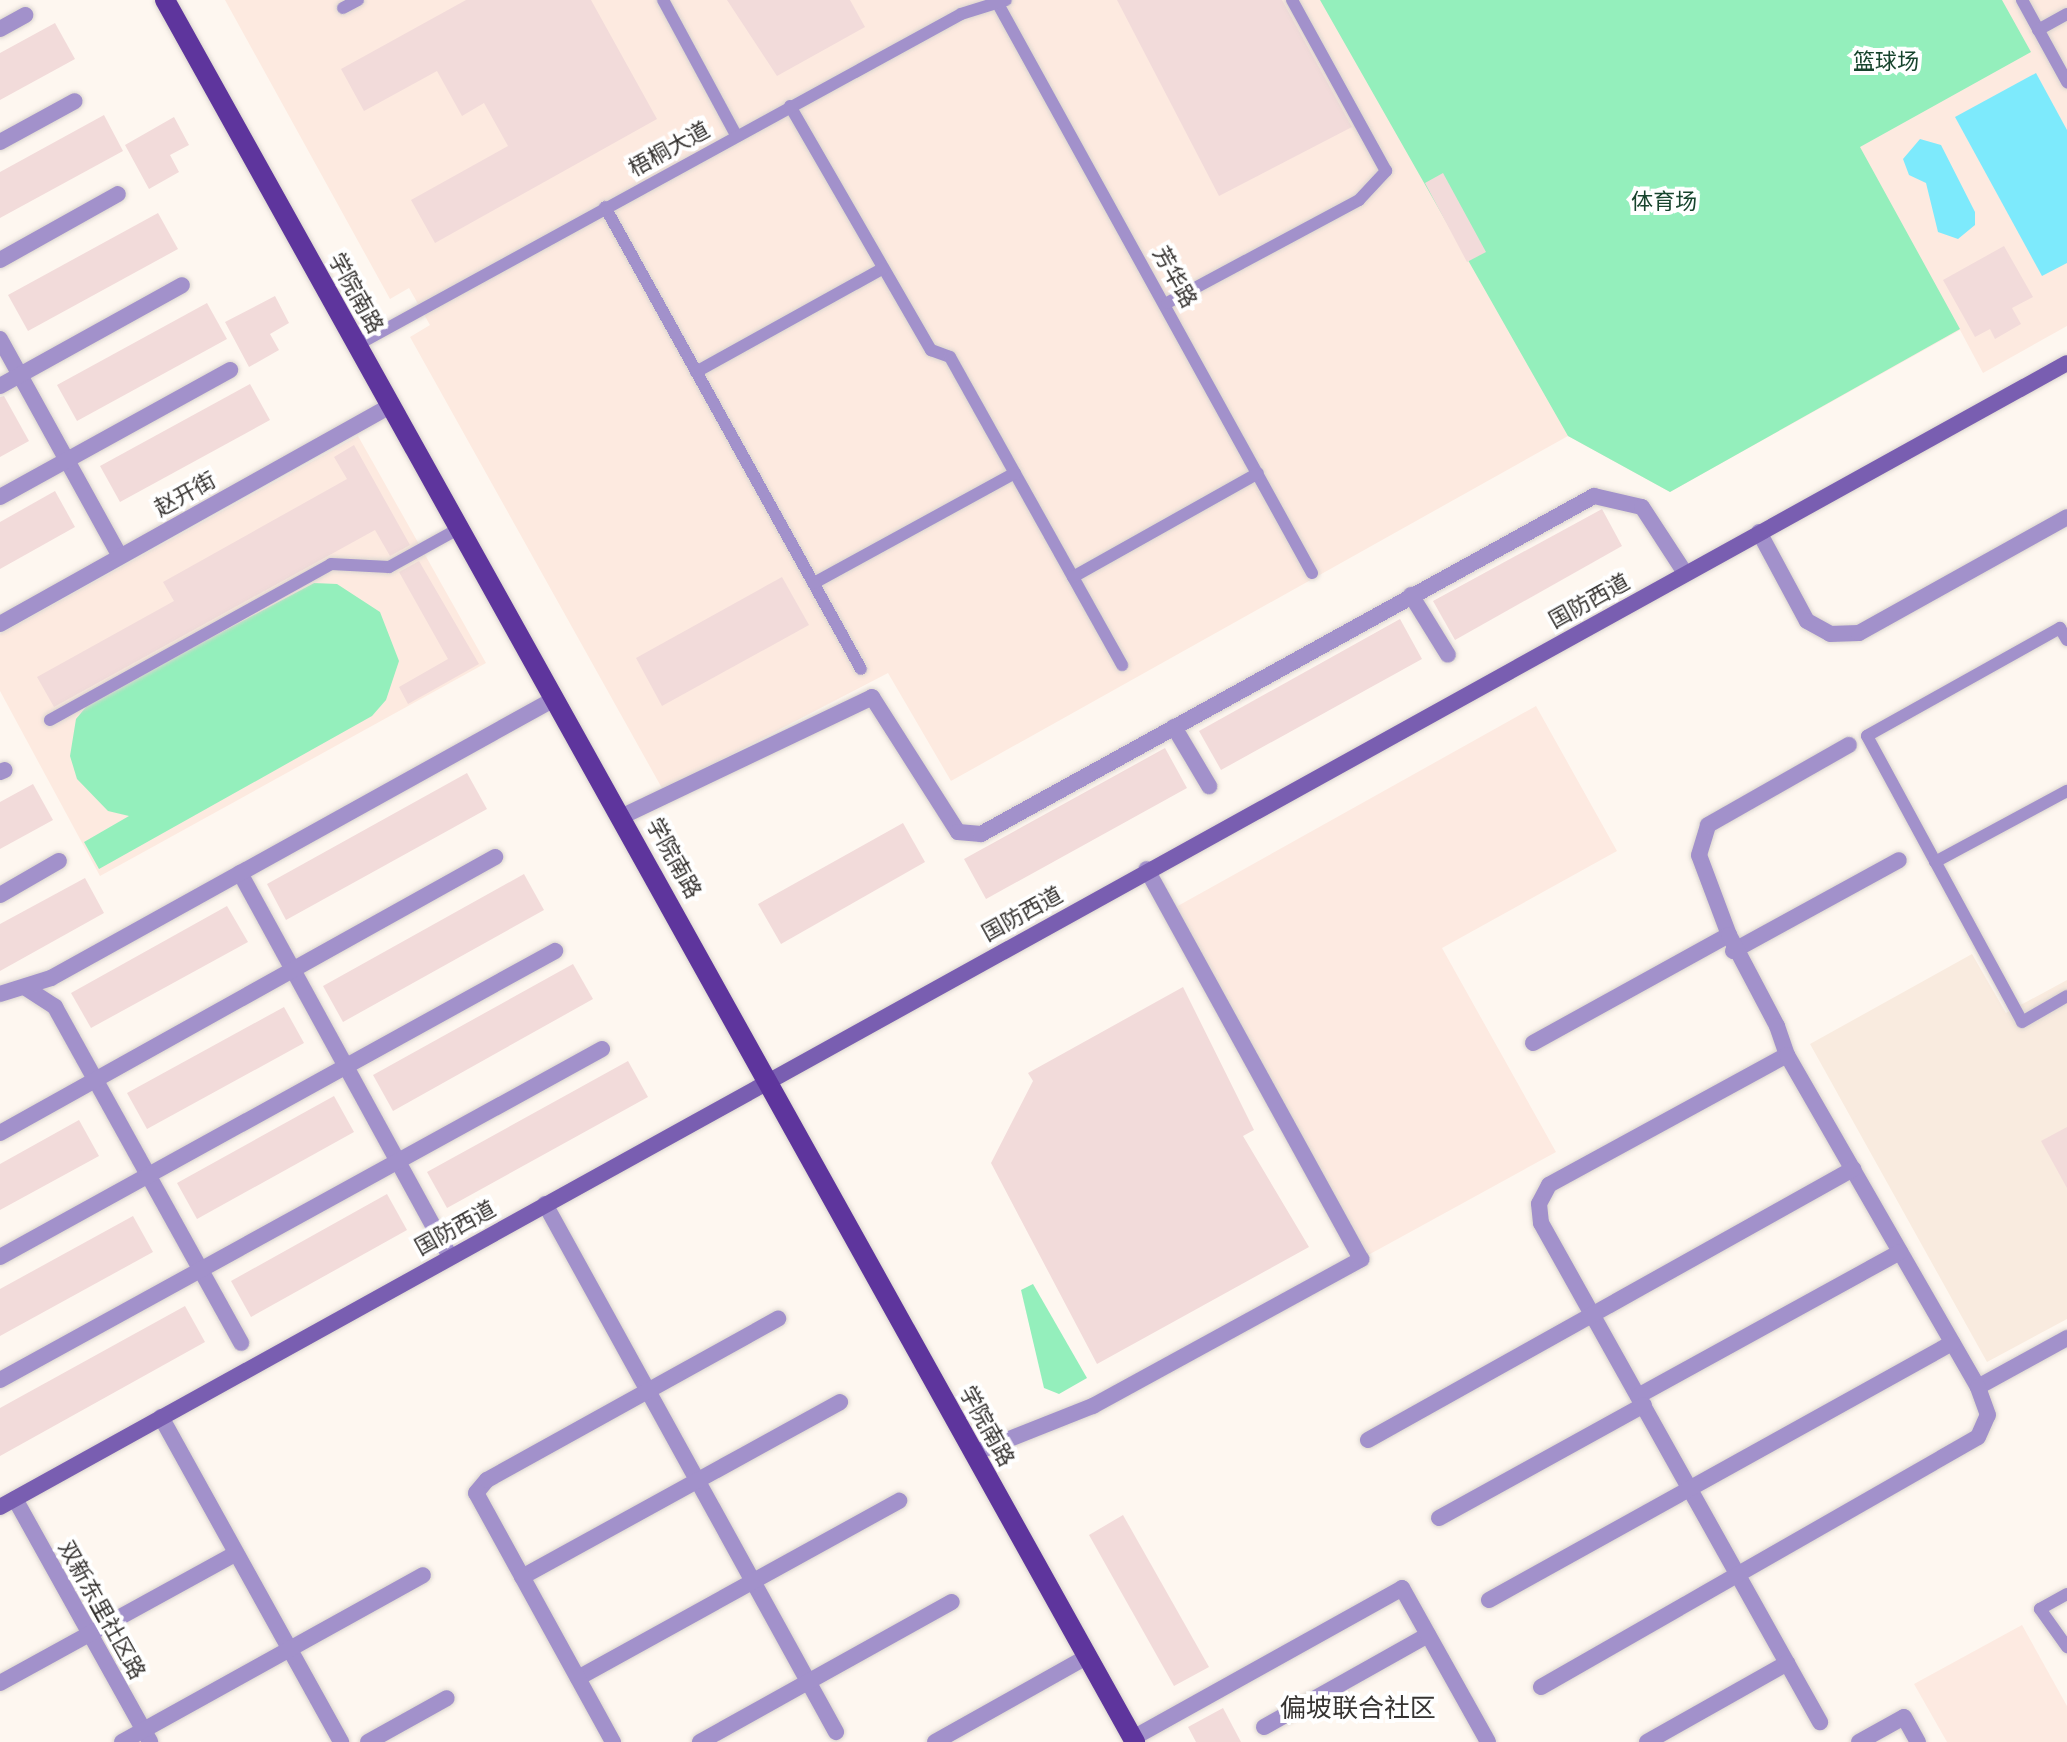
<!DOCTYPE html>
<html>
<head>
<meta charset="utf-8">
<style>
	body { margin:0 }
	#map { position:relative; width:2067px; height:1742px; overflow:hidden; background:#fef7f0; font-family:Figtree,"Noto Sans SC",sans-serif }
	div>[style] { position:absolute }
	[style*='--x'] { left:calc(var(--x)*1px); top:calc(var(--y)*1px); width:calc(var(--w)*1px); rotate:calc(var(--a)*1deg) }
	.commercial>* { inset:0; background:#fdeae1 }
	.built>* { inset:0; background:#f9ebdf }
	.education>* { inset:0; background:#fdeae0 }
	.green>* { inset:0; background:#94efbc }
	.water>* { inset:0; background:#7deafc }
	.building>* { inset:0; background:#f2dbda }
	.roads { filter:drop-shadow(0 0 2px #dad4ce) drop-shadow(0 0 2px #dad4ce) }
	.lane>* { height:12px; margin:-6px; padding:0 6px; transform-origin:6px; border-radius:6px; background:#a291cb }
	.street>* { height:16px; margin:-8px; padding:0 8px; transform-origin:8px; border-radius:8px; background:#a291cb }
	.secondary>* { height:16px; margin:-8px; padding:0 8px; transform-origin:8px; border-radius:8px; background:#795eb1 }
	.primary>* { height:20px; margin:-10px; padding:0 10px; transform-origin:10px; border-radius:10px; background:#5e359d }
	span { translate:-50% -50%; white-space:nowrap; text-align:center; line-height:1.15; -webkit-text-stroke:8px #fff; paint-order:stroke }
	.park-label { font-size:22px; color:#17442d }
	.street-label { font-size:22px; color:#363331 }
	.quarter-label { font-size:26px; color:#363331 }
</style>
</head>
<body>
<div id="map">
	<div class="commercial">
		<i style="clip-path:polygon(1536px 706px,1617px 851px,1442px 948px,1556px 1152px,1361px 1259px,1167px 912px)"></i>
		<i style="clip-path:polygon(2022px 1625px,2067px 1706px,2067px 1742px,1947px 1742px,1914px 1684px)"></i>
	</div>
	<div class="built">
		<i style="clip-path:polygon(1972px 954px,2006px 1013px,2067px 980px,2067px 1319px,1987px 1362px,1810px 1044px)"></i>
	</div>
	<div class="education">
		<i style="clip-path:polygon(225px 0,2067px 0,2067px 326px,1983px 373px,1960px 330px,1670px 492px,1568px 436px,951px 781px,888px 673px,663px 790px,410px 337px,430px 325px,409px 288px,390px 299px)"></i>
		<i style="clip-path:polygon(358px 436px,486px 663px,100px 876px,0 691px,0 634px)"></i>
	</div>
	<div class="green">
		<i style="clip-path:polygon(1320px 0,2002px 0,2031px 52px,1860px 147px,1960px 329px,1670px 492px,1568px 436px)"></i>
		<i style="clip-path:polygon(314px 583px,337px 584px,380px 612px,399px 661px,386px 700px,372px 716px,99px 869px,84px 842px,129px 816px,108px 811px,77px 779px,70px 756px,76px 719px,90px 702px)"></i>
		<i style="clip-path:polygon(1033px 1284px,1087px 1378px,1059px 1394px,1044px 1388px,1021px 1290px)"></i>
	</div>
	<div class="water">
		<i style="clip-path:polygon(2036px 73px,2067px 130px,2067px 263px,2042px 276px,1955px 117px)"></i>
		<i style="clip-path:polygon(1920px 139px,1941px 145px,1975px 212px,1975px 225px,1958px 239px,1938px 232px,1926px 183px,1909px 175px,1903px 159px)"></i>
	</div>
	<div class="building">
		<i style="clip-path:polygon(466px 0,591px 0,657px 119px,435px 243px,411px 200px,508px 146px,484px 103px,462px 116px,437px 71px,364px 111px,341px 69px)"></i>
		<i style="clip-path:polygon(727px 0,850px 0,865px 27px,777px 76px)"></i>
		<i style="clip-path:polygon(1117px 0,1282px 0,1352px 127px,1219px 196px)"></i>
		<i style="clip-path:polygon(55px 23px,75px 59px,0 100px,0 53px)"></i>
		<i style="clip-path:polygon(104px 115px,123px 151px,0 218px,0 172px)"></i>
		<i style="clip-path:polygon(174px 117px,189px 145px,170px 155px,179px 172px,149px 189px,125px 145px)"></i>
		<i style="clip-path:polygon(1443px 173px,1486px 252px,1467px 262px,1425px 183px)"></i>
		<i style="clip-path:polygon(158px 213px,178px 249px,28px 331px,8px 295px)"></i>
		<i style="clip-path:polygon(2004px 246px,2033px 297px,2012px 308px,2021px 324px,1995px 339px,1990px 329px,1975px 337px,1943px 280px)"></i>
		<i style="clip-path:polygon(275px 296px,289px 323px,270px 334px,279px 350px,249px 367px,225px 322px)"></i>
		<i style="clip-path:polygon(207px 303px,227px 339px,77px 421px,57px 385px)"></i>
		<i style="clip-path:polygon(250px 384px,270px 420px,120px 502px,100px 466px)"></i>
		<i style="clip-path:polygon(4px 396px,29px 441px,0 457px,0 397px)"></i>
		<i style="clip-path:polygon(354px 445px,410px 545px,390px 556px,375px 530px,54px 707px,37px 677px,174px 601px,163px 582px,347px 479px,334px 457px)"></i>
		<i style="clip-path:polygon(55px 491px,75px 527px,0 569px,0 522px)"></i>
		<i style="clip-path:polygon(1602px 509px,1622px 546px,1455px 640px,1433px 601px)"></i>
		<i style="clip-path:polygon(419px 561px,479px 664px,408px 704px,399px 687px,448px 659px,399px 572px)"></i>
		<i style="clip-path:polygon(782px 577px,809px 625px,662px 706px,636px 658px)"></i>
		<i style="clip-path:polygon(1400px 619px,1422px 659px,1221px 770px,1199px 731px)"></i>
		<i style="clip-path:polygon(1165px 748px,1187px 788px,986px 899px,964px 859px)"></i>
		<i style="clip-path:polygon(467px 773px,487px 809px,286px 920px,267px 884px)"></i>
		<i style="clip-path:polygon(33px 784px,53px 820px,0 849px,0 802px)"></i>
		<i style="clip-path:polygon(903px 823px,925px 862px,781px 944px,758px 904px)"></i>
		<i style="clip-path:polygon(524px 874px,544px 910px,343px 1022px,323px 986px)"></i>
		<i style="clip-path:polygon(85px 878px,104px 913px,0 971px,0 924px)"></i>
		<i style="clip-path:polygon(227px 906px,248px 942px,91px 1028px,71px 993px)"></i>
		<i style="clip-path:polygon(573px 964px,593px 999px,393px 1111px,373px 1075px)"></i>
		<i style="clip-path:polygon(1183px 987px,1254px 1130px,1243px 1136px,1309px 1247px,1097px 1364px,991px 1163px,1033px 1081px,1028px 1073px)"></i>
		<i style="clip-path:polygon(284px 1007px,304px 1043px,147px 1129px,127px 1093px)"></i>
		<i style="clip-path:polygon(628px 1061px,648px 1097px,447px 1208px,427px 1172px)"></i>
		<i style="clip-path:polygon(334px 1096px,354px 1132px,197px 1219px,177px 1183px)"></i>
		<i style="clip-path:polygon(79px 1120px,99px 1156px,0 1210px,0 1164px)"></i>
		<i style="clip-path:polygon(2067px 1127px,2067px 1188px,2041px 1141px)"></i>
		<i style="clip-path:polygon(387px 1194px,407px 1230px,251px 1317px,231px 1281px)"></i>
		<i style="clip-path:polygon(133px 1216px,153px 1252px,0 1336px,0 1289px)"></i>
		<i style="clip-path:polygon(185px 1306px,205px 1342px,0 1456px,0 1408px)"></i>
		<i style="clip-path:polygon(1123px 1515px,1209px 1667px,1174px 1686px,1089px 1535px)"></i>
		<i style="clip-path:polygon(1223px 1708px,1241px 1742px,1196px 1742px,1188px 1727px)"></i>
	</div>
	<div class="roads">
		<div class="lane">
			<i style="--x:663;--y:0;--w:153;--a:61.6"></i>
			<i style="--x:2022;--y:0;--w:94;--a:61.2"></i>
			<i style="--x:998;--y:4;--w:650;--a:61.11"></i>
			<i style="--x:343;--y:8;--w:17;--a:-28"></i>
			<i style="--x:2038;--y:30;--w:33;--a:-29"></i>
			<i style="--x:790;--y:106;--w:282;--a:60"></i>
			<i style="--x:931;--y:350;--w:20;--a:20"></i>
			<i style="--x:950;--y:357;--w:353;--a:60.8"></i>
			<i style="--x:605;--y:207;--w:528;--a:61.01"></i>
			<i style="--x:1167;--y:303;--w:218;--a:-28.2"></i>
			<i style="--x:1359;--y:200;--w:40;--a:-47"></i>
			<i style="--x:1386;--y:171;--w:195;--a:-118.8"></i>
			<i style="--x:357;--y:345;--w:689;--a:-28.72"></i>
			<i style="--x:961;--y:14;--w:47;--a:-17.3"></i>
			<i style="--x:696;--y:372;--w:213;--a:-29"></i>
			<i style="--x:1073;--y:577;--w:212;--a:-29.3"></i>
			<i style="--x:814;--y:583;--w:229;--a:-28.7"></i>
			<i style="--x:2067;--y:640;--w:14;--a:-120"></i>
			<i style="--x:2060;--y:628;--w:221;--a:150.8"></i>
			<i style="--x:1867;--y:736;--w:325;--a:61.5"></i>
			<i style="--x:2022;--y:1022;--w:52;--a:-30"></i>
			<i style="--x:50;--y:720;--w:321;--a:-29"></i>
			<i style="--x:331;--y:564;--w:58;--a:3"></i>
			<i style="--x:389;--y:567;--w:81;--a:-28.8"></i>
			<i style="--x:1935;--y:862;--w:150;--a:-28.3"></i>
			<i style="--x:2067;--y:1594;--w:31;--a:151"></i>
			<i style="--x:2040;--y:1609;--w:47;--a:54.6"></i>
		</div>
		<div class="street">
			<i style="--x:0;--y:29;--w:29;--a:-29"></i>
			<i style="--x:0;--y:142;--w:85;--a:-28.7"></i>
			<i style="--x:0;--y:260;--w:135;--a:-29.2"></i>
			<i style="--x:0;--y:339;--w:248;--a:61.1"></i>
			<i style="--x:0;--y:386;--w:208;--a:-29"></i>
			<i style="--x:0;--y:497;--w:263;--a:-28.9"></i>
			<i style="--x:1759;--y:532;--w:101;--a:61.7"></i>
			<i style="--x:1807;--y:621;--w:26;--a:29"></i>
			<i style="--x:1830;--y:634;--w:29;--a:-2"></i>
			<i style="--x:1859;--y:633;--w:238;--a:-29.1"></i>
			<i style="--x:1411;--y:595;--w:70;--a:58.3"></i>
			<i style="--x:0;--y:624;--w:449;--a:-29.2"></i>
			<i style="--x:1174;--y:727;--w:69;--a:59.3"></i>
			<i style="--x:0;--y:772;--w:5;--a:-22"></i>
			<i style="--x:623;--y:816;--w:276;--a:-25.5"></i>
			<i style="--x:872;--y:697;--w:160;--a:57.5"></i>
			<i style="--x:958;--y:832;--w:23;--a:5"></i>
			<i style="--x:981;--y:834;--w:700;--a:-28.87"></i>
			<i style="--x:1594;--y:496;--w:49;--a:12.9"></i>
			<i style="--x:1642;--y:507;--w:79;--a:56.9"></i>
			<i style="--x:240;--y:873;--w:437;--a:61.3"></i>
			<i style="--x:0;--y:895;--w:68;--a:-30"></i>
			<i style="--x:1729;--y:935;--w:85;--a:-110.6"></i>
			<i style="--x:1699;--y:855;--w:31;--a:-73"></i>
			<i style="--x:1708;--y:825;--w:162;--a:-29.6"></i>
			<i style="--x:1733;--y:951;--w:189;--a:-28.7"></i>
			<i style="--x:26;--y:988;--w:35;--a:33"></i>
			<i style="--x:55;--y:1007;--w:384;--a:61"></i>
			<i style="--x:0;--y:994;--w:53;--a:-17.4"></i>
			<i style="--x:51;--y:978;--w:577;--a:-29.01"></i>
			<i style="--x:1533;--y:1043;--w:224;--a:-28.9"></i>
			<i style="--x:1729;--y:935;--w:103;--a:62.2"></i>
			<i style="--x:1777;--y:1026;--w:31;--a:71"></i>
			<i style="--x:1787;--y:1055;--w:271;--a:151.4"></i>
			<i style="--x:1549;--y:1185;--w:21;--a:118"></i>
			<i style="--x:1539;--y:1204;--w:19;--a:84"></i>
			<i style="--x:1541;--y:1223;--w:572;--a:60.79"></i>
			<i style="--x:1787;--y:1055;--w:383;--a:60.1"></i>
			<i style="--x:1978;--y:1387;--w:102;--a:-28.8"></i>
			<i style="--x:0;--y:1133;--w:567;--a:-29.14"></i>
			<i style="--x:545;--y:1204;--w:603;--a:61.14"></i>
			<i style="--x:0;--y:1257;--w:634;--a:-28.87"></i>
			<i style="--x:0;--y:1380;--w:687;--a:-28.8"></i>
			<i style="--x:1638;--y:1396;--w:299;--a:-28.8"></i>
			<i style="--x:161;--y:1417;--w:372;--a:61"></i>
			<i style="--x:1368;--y:1440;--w:556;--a:-29.19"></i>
			<i style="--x:974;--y:1453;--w:128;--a:-21.6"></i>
			<i style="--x:1093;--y:1406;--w:306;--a:-28.7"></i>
			<i style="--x:1361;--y:1259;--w:445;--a:-118.8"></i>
			<i style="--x:15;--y:1499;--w:278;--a:60.9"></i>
			<i style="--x:1439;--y:1518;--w:234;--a:-28.9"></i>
			<i style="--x:522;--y:1577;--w:363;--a:-28.8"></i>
			<i style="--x:1489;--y:1600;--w:530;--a:-29.03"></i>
			<i style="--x:578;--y:1678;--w:367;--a:-28.9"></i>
			<i style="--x:0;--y:1683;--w:269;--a:-28.8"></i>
			<i style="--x:1541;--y:1687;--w:503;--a:-29.77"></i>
			<i style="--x:1978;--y:1437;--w:24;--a:-66"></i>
			<i style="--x:1988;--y:1415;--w:30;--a:-110"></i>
			<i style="--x:1264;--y:1727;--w:188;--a:-29.3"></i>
			<i style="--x:1133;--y:1738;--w:308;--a:-29.1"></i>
			<i style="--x:1402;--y:1588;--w:176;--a:60.8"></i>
			<i style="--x:122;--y:1742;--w:344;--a:-29"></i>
			<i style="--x:368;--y:1742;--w:90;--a:-29.1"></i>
			<i style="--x:613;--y:1742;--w:284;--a:-118.8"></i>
			<i style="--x:476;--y:1493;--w:17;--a:-50"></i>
			<i style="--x:487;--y:1480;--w:333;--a:-29"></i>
			<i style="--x:700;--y:1742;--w:288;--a:-29.1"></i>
			<i style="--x:935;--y:1742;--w:176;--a:-29.3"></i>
			<i style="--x:1647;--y:1742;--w:161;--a:-29.4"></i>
			<i style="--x:1859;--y:1742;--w:51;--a:-29.1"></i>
			<i style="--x:1904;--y:1717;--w:29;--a:61"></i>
		</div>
		<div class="secondary">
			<i style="--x:0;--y:1507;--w:2362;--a:-28.96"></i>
		</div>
		<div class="primary">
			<i style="--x:165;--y:0;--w:1994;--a:60.89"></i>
		</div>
	</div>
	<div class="park-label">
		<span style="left:1886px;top:62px">篮球场</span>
		<span style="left:1664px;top:202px">体育场</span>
	</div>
	<div class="street-label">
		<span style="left:669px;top:149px;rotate:-29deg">梧桐大道</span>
		<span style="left:1175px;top:277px;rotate:61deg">芳华路</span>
		<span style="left:356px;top:293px;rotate:61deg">学院南路</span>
		<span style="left:185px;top:494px;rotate:-29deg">赵开街</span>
		<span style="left:1589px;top:601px;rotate:-29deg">国防西道</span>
		<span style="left:674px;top:858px;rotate:61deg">学院南路</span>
		<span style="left:1022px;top:914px;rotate:-29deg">国防西道</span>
		<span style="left:455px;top:1228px;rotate:-29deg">国防西道</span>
		<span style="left:987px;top:1426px;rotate:61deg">学院南路</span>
		<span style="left:102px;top:1610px;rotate:61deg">双新东里社区路</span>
	</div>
	<div class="quarter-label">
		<span style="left:1358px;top:1709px">偏坡联合社区</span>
	</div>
</div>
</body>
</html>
